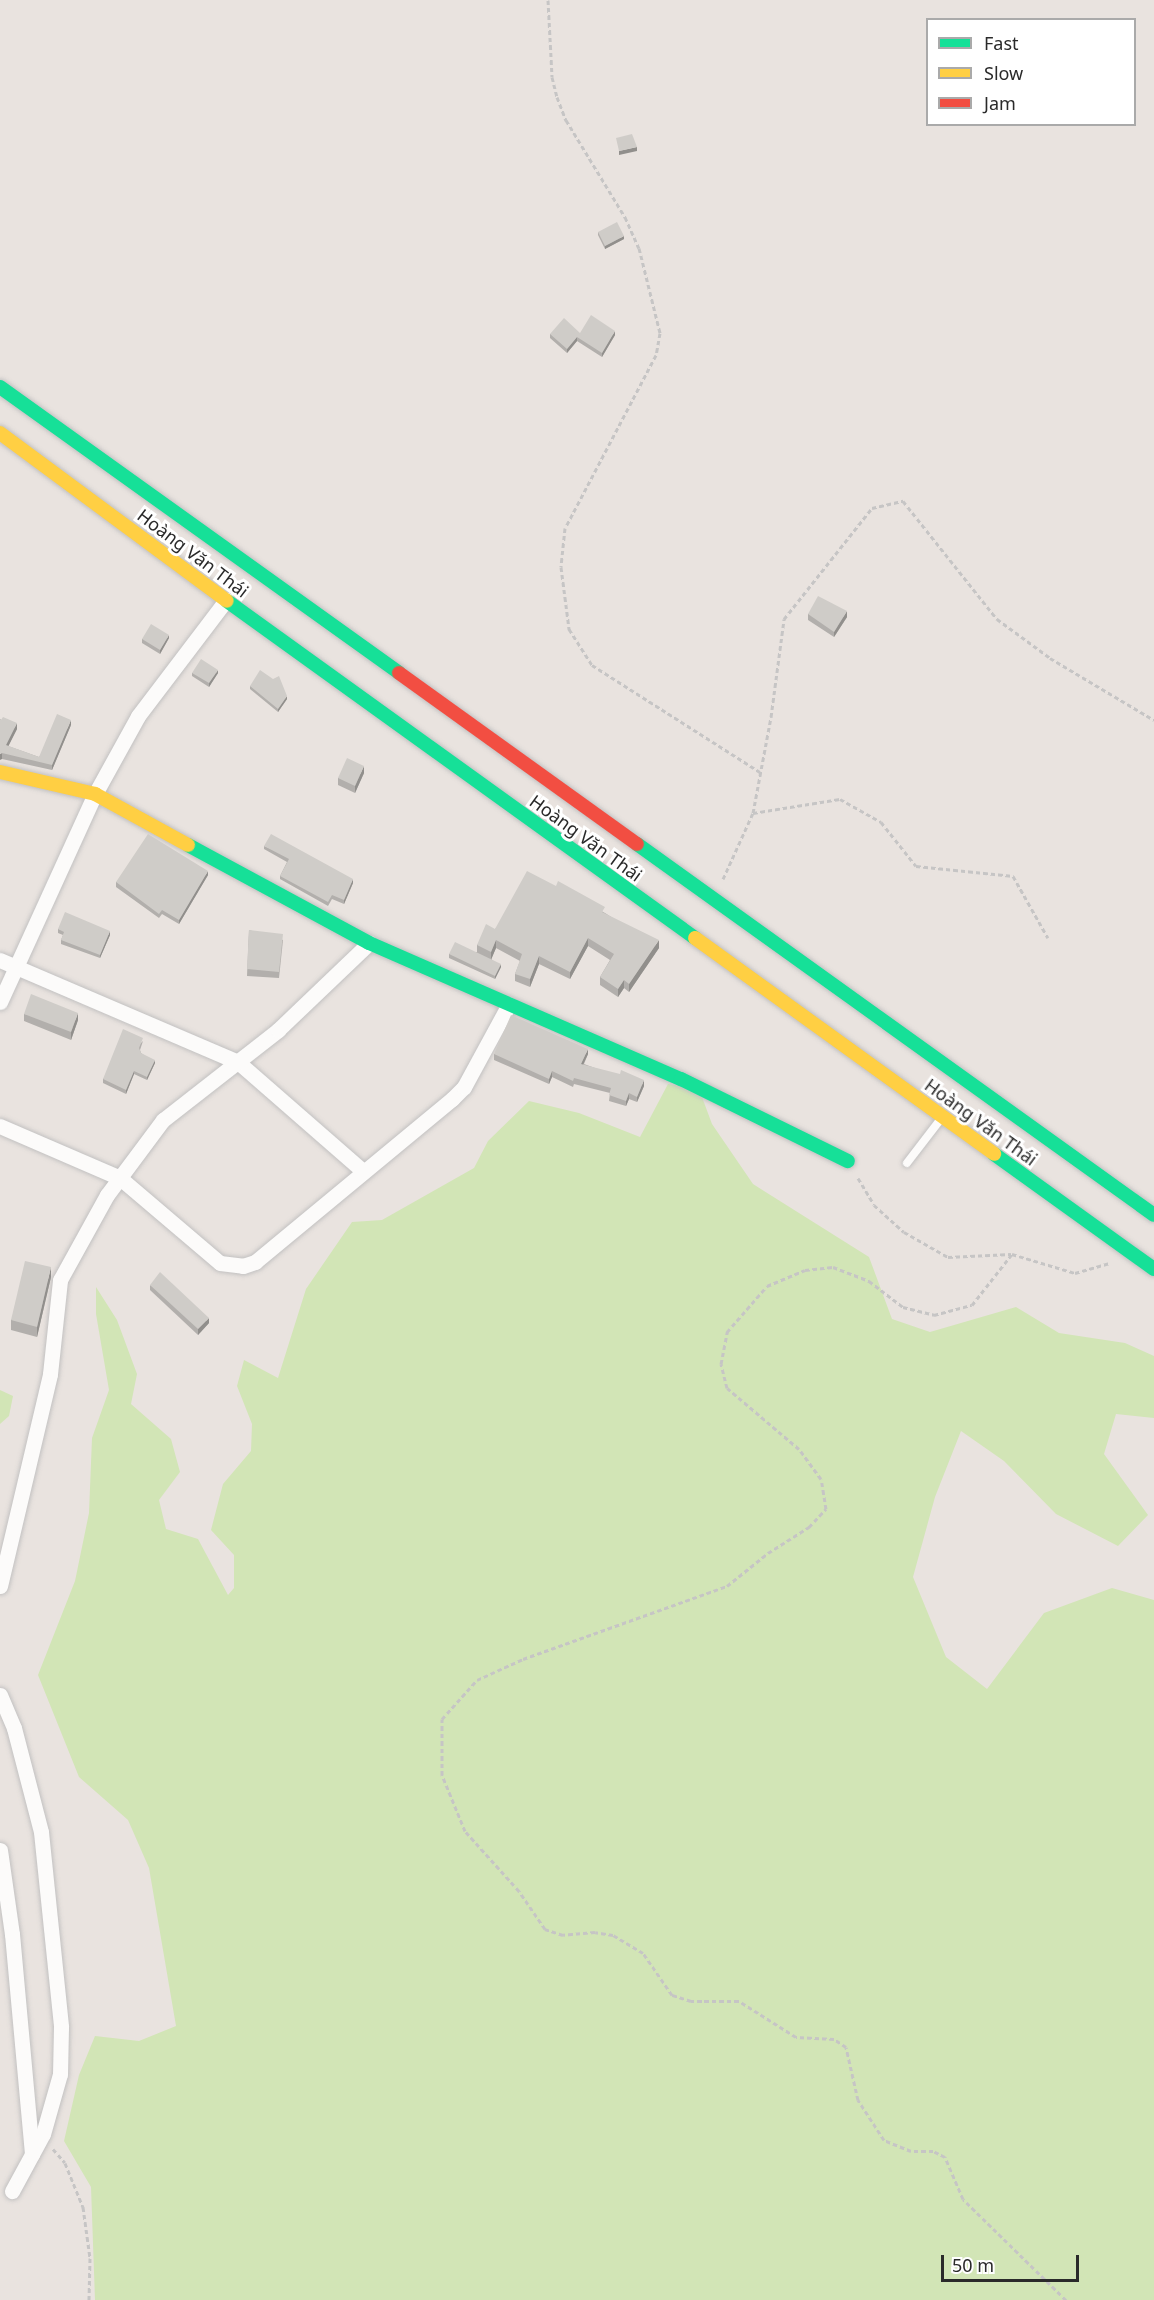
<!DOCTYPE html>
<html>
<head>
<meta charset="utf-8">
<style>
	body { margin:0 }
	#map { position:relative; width:1154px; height:2300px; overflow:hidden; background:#e9e3df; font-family:"Noto Sans",sans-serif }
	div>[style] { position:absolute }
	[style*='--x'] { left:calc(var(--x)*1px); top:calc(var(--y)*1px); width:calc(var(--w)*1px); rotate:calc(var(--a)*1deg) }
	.green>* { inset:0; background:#d2e5b6 }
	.path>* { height:3px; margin-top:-1.5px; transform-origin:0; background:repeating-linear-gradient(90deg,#c6c5c5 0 4.5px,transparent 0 7.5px) }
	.roads { filter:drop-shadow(0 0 2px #c2c1c1) drop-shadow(0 0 2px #c2c1c1) }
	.lane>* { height:8px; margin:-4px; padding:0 4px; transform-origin:4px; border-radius:4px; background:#fcfbfa }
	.street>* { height:15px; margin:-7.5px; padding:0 7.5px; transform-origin:7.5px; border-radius:7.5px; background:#fcfbfa }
	.fast>* { height:14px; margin:-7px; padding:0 7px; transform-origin:7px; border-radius:7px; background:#16e098 }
	.slow>* { height:14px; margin:-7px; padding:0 7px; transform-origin:7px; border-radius:7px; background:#ffcf43 }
	.jam>* { height:14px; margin:-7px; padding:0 7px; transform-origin:7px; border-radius:7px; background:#f24e42 }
	.wall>* { inset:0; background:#b2afac }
	.shaded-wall>* { inset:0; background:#918f8c }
	.building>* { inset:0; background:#cfccc8 }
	span { translate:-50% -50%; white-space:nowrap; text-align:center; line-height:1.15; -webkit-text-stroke:6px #fff; paint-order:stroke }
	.street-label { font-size:18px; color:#2a2a2a }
	.legend { position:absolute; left:926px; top:18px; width:210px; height:108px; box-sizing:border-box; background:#fff; border:2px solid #aaa; margin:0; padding:8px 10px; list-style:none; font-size:18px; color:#2a2a2a }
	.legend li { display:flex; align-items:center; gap:12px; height:30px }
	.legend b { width:30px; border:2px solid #aaa }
	.scale { position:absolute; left:941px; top:2255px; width:138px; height:27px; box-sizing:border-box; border:3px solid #2a2a2a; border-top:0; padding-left:8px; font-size:18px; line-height:21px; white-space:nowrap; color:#2a2a2a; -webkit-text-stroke:4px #fff; paint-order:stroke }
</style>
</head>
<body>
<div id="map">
	<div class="green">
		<i style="clip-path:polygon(668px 1084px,699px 1089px,712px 1124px,753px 1184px,869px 1257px,892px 1319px,930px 1332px,1016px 1307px,1059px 1333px,1125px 1343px,1154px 1356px,1154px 1418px,1116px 1414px,1104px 1454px,1148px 1515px,1118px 1546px,1056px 1514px,1004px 1461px,961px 1431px,935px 1497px,913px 1577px,946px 1657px,987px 1689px,1044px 1613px,1112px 1588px,1154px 1600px,1154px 2300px,95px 2300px,91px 2187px,64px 2141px,79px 2075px,95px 2036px,139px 2041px,176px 2026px,149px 1868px,128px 1820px,79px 1777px,38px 1675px,75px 1581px,89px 1513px,92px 1438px,109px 1390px,96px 1314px,96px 1287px,117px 1320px,137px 1374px,131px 1404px,171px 1439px,180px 1472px,159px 1500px,166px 1529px,198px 1539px,228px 1595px,234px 1588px,234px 1555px,211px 1530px,223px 1484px,251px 1451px,252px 1424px,237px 1386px,244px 1360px,278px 1378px,306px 1289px,352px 1222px,382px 1220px,474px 1168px,488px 1141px,529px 1101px,579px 1113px,640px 1137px)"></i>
		<i style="clip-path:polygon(0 1390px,13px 1396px,9px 1416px,0 1424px)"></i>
	</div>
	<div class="path">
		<i style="--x:548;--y:0;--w:77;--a:87"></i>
		<i style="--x:552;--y:77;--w:21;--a:76"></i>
		<i style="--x:557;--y:97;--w:25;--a:69"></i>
		<i style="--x:566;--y:120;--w:114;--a:58.7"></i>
		<i style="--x:625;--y:217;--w:34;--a:66"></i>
		<i style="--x:639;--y:248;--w:88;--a:76.1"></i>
		<i style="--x:660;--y:333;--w:22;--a:100"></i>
		<i style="--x:656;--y:355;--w:195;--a:117.7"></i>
		<i style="--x:565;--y:528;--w:39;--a:96"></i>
		<i style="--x:561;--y:567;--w:63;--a:82.6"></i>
		<i style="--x:569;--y:629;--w:43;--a:57.4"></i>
		<i style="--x:592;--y:665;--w:199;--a:32.5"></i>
		<i style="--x:753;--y:813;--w:88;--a:-9.1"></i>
		<i style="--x:840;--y:799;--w:47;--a:29.3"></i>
		<i style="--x:881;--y:822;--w:56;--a:51.5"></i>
		<i style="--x:916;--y:866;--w:98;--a:5.9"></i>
		<i style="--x:1013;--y:876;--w:71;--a:60.6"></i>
		<i style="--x:723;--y:879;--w:72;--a:-65.6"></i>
		<i style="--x:753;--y:813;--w:98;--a:-79.4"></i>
		<i style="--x:771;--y:717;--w:99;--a:-82.4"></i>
		<i style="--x:784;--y:619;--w:142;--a:-51.6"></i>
		<i style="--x:872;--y:508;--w:32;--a:-13"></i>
		<i style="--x:903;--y:501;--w:151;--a:51.5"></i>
		<i style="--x:997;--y:619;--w:66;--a:36.3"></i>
		<i style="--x:1050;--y:658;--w:121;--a:30.8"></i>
		<i style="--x:858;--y:1178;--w:31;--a:59"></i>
		<i style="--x:874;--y:1205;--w:40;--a:42"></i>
		<i style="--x:904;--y:1232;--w:51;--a:29.6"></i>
		<i style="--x:948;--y:1257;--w:63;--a:-2.7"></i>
		<i style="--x:53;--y:2149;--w:18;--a:49"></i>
		<i style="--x:65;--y:2163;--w:48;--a:67.8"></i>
		<i style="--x:83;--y:2207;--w:51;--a:82.2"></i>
		<i style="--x:90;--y:2258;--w:42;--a:91.4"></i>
		<i style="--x:1066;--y:2300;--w:144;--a:-135.6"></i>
		<i style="--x:963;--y:2199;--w:46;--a:-113.2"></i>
		<i style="--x:945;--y:2157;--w:13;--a:-153"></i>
		<i style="--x:933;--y:2151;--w:22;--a:180"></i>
		<i style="--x:911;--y:2151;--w:29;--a:-158"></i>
		<i style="--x:884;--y:2140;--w:48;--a:-123"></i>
		<i style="--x:858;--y:2100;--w:54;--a:-102.8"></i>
		<i style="--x:846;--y:2047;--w:14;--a:-146"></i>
		<i style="--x:834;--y:2039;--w:38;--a:-177"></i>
		<i style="--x:796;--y:2037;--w:67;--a:-147.7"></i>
		<i style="--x:739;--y:2001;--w:48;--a:180"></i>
		<i style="--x:691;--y:2001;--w:20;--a:-162"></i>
		<i style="--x:672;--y:1995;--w:51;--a:-124.6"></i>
		<i style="--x:643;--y:1953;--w:35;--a:-149"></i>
		<i style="--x:613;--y:1935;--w:18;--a:-171"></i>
		<i style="--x:595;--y:1932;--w:32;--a:175"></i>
		<i style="--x:563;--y:1935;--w:19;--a:-162"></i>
		<i style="--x:545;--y:1929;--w:46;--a:-124.4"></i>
		<i style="--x:519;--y:1891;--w:81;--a:-132"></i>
		<i style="--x:465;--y:1831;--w:61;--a:-112.3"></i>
		<i style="--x:442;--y:1775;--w:56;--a:-90"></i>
		<i style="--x:442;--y:1719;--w:52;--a:-48.1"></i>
		<i style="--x:477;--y:1680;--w:51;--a:-24.5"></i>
		<i style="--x:523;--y:1659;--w:217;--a:-19.7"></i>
		<i style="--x:727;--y:1586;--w:53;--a:-38.8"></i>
		<i style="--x:768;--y:1553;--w:49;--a:-32.4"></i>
		<i style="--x:809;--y:1527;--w:25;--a:-47"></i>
		<i style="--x:826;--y:1509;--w:30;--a:-99"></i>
		<i style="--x:821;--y:1479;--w:37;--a:-126"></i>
		<i style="--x:799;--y:1449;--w:94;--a:-139.7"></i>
		<i style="--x:727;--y:1388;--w:25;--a:-104"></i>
		<i style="--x:721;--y:1364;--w:33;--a:-79"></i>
		<i style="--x:727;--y:1332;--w:61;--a:-49"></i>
		<i style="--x:767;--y:1286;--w:41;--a:-22.8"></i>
		<i style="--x:805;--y:1270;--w:28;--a:-6"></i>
		<i style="--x:833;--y:1267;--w:39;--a:21"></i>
		<i style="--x:869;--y:1281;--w:43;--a:37.4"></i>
		<i style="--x:903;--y:1307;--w:32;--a:14"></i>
		<i style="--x:934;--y:1315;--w:39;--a:-15"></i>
		<i style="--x:972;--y:1305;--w:65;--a:-51.9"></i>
		<i style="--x:1012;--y:1254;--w:66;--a:16.8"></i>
		<i style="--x:1075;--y:1273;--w:37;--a:-16"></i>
	</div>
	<div class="roads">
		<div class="lane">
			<i style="--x:907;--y:1163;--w:54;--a:-52.5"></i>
		</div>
		<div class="street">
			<i style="--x:0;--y:960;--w:259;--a:23.2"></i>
			<i style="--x:238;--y:1062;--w:166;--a:41.1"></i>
			<i style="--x:0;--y:1002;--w:229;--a:-65.5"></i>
			<i style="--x:95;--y:794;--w:89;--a:-61.1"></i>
			<i style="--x:138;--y:716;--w:146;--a:-52.8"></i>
			<i style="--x:0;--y:1126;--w:131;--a:23.4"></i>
			<i style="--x:120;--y:1178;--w:131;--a:40.4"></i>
			<i style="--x:220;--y:1263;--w:23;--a:7"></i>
			<i style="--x:243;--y:1266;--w:13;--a:-18"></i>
			<i style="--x:255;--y:1262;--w:256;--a:-39.6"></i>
			<i style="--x:452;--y:1099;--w:17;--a:-45"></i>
			<i style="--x:464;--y:1087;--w:94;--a:-61.5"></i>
			<i style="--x:0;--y:1586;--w:218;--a:-76.7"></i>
			<i style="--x:50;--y:1374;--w:95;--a:-83.9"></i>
			<i style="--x:60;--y:1280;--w:97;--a:-61.1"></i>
			<i style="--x:107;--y:1195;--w:94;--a:-53.3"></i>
			<i style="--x:163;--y:1120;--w:146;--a:-38"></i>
			<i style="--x:278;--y:1030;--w:126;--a:-43.7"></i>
			<i style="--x:0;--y:1695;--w:36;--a:67"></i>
			<i style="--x:14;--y:1728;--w:107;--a:75.4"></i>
			<i style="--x:41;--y:1832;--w:196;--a:84.1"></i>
			<i style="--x:61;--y:2027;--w:47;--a:91.2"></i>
			<i style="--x:60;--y:2074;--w:62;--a:105.8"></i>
			<i style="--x:43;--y:2134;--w:65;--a:118.5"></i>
			<i style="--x:0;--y:1850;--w:85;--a:81.9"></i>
			<i style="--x:12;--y:1934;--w:221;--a:84.8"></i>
		</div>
		<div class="fast">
			<i style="--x:0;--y:387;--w:491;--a:35.6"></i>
			<i style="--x:227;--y:601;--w:577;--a:35.76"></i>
			<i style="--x:637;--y:844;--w:636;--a:35.66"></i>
			<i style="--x:188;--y:845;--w:206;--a:28.4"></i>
			<i style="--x:369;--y:943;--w:340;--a:23.6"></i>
			<i style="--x:681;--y:1079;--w:186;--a:26.2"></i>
			<i style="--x:994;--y:1154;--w:197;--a:35.7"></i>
		</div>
		<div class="slow">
			<i style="--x:0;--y:433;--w:282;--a:36.5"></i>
			<i style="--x:0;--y:772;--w:98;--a:13"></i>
			<i style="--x:95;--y:794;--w:106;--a:28.7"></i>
			<i style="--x:695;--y:938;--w:369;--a:35.8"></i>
		</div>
		<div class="jam">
			<i style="--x:399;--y:673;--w:293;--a:35.7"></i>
		</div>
	</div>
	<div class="wall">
		<i style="clip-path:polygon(598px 232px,624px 239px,605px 249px,598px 235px)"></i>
		<i style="clip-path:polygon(580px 333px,615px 335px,602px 357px,577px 341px,567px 353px,550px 338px,550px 334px)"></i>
		<i style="clip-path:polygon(808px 614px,847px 617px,834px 637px,808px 620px)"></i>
		<i style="clip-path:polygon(169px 638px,160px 654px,142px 643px,142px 639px)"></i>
		<i style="clip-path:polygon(192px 673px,218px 673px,209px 687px,192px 676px)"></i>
		<i style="clip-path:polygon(250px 686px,287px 699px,278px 712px,250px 689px)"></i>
		<i style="clip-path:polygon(0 719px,17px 729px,8px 746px,39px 757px,71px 725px,52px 770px,2px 759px)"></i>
		<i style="clip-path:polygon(364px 773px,355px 793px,338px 785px,338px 778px)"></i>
		<i style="clip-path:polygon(264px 846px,353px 883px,344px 904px,332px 899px,328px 906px,280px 879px,280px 876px,287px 862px,264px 849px)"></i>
		<i style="clip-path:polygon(208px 875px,179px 924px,162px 914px,159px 918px,116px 887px,116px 882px)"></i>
		<i style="clip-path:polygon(556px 886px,605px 913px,659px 948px,629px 992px,624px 988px,618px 997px,600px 985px,600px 977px,610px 960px,588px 946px,570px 979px,539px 964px,530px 987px,515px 981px,515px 974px,520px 961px,496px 948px,491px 959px,501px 967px,495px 979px,449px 958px,449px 954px,477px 952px,477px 945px,495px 929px)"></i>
		<i style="clip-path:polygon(58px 929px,110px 935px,100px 958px,61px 944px,61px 940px,63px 935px,58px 933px)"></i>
		<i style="clip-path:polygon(249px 930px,283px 940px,279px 978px,247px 976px)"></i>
		<i style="clip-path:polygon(24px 1014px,78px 1020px,71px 1040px,24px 1021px)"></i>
		<i style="clip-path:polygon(143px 1041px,140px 1050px,141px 1053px,155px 1063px,147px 1080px,134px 1074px,126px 1094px,103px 1083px,103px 1079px)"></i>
		<i style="clip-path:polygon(494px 1054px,588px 1054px,584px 1064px,644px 1086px,637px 1102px,629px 1099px,626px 1106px,609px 1101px,610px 1093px,574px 1084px,573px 1087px,552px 1077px,549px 1084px,494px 1060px)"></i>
		<i style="clip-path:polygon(51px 1277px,37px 1337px,11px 1330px,11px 1320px)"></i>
		<i style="clip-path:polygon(150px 1285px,209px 1323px,198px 1335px,150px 1290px)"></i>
	</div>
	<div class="shaded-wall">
		<i style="clip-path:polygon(637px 147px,637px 151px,619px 155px,619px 151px)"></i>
		<i style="clip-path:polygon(624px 236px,624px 239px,605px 249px,605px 246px)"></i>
		<i style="clip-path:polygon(615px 331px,615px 335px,602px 357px,602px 353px)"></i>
		<i style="clip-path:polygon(577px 337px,577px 341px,567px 353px,567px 349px)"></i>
		<i style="clip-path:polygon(847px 611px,847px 617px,834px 637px,834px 632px)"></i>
		<i style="clip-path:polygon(169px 635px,169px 638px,160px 654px,160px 650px)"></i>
		<i style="clip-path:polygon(218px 670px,218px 673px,209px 687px,209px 683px)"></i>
		<i style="clip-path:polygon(287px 696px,287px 699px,278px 712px,278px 709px)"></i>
		<i style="clip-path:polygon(71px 720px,71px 725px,52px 770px,52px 765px)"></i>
		<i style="clip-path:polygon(17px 723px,17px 729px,6px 751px,6px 745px)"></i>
		<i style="clip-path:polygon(2px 753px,2px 759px,0 760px,0 754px)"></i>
		<i style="clip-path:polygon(364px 766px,364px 773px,355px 793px,355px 786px)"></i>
		<i style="clip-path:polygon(208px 871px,208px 875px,179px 924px,179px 920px)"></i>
		<i style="clip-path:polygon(353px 879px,353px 883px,344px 904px,344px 900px)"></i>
		<i style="clip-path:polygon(110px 931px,110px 935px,100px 958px,100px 955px)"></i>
		<i style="clip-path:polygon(588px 938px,588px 946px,570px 979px,570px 972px)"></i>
		<i style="clip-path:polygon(496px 940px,496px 948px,491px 960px,491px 952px)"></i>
		<i style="clip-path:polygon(659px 940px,659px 948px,629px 992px,629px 984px)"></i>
		<i style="clip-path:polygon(539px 956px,539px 964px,530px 987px,530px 979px)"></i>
		<i style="clip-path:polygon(501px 964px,501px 967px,495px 979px,495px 976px)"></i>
		<i style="clip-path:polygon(624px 980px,624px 988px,618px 997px,618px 989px)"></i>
		<i style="clip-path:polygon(78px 1013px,78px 1020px,71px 1040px,71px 1032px)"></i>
		<i style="clip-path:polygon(588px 1049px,588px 1054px,581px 1069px,581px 1064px)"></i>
		<i style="clip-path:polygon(155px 1060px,155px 1063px,147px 1080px,147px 1077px)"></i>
		<i style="clip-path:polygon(134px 1071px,134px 1074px,126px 1094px,126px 1090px)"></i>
		<i style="clip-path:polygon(552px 1071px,552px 1077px,549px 1084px,549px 1079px)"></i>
		<i style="clip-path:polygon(644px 1080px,644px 1086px,637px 1102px,637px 1097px)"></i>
		<i style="clip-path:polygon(629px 1093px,629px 1099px,626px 1106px,626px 1101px)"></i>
		<i style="clip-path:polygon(51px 1267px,51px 1277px,37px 1337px,37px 1327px)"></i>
		<i style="clip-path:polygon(209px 1318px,209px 1323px,198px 1335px,198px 1329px)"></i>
	</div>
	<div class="building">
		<i style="clip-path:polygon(632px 134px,637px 147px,619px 151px,616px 138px)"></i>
		<i style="clip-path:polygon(617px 222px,624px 236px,605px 246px,598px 232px)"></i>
		<i style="clip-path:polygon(591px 315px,615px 331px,602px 353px,577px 337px,567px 349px,550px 334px,564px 318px,580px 333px)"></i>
		<i style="clip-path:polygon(818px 596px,847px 611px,834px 632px,808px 614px)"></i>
		<i style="clip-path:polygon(151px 624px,169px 635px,160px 650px,142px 639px)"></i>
		<i style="clip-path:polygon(201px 659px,218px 670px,209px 683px,192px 673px)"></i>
		<i style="clip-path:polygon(260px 670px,273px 679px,279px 676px,287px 696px,278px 709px,250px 686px)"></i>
		<i style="clip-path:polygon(57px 714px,71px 720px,52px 765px,2px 753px,0 754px,0 719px,1px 720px,3px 717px,17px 723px,6px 745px,39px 757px)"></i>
		<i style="clip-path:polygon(347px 758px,364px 766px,355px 786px,338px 778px)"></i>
		<i style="clip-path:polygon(148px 834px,208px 871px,179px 920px,162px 910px,159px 914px,116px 882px)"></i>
		<i style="clip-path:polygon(271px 834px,353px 879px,344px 900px,332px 895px,328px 902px,280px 876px,289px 859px,264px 846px)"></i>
		<i style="clip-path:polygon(527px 871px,556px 886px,558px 881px,605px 907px,602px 912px,659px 940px,629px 984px,624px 980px,618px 989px,600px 977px,614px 954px,588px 938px,570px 972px,539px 956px,530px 979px,515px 974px,522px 954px,496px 940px,491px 952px,477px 945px,486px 924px,495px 929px)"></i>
		<i style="clip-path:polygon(65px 912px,110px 931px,100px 955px,61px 940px,64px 932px,58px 929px)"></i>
		<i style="clip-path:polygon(249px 930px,283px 934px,279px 972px,247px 969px)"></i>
		<i style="clip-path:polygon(455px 942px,501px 964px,495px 976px,449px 954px)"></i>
		<i style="clip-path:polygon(31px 994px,78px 1013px,71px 1032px,24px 1014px)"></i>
		<i style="clip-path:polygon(511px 1015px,588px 1049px,581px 1064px,620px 1074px,621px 1070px,644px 1080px,637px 1097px,629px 1093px,626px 1101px,609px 1095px,611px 1088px,574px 1078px,573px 1081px,552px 1071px,549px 1079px,494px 1054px)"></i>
		<i style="clip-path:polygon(123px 1029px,143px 1038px,139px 1048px,141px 1053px,155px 1060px,147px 1077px,134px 1071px,126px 1090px,103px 1079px)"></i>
		<i style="clip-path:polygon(25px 1261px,51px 1267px,37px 1327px,11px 1320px)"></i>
		<i style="clip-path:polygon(160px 1272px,209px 1318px,198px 1329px,150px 1285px)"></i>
	</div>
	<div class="street-label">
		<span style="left:193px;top:553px;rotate:37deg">Hoàng Văn Thái</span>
		<span style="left:586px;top:838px;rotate:36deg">Hoàng Văn Thái</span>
		<span style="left:981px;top:1122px;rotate:36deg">Hoàng Văn Thái</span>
	</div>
	<ul class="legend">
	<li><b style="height:8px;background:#16e098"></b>Fast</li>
	<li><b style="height:8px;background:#ffcf43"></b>Slow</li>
	<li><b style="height:8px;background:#f24e42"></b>Jam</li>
	</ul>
	<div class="scale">50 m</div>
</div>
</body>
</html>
